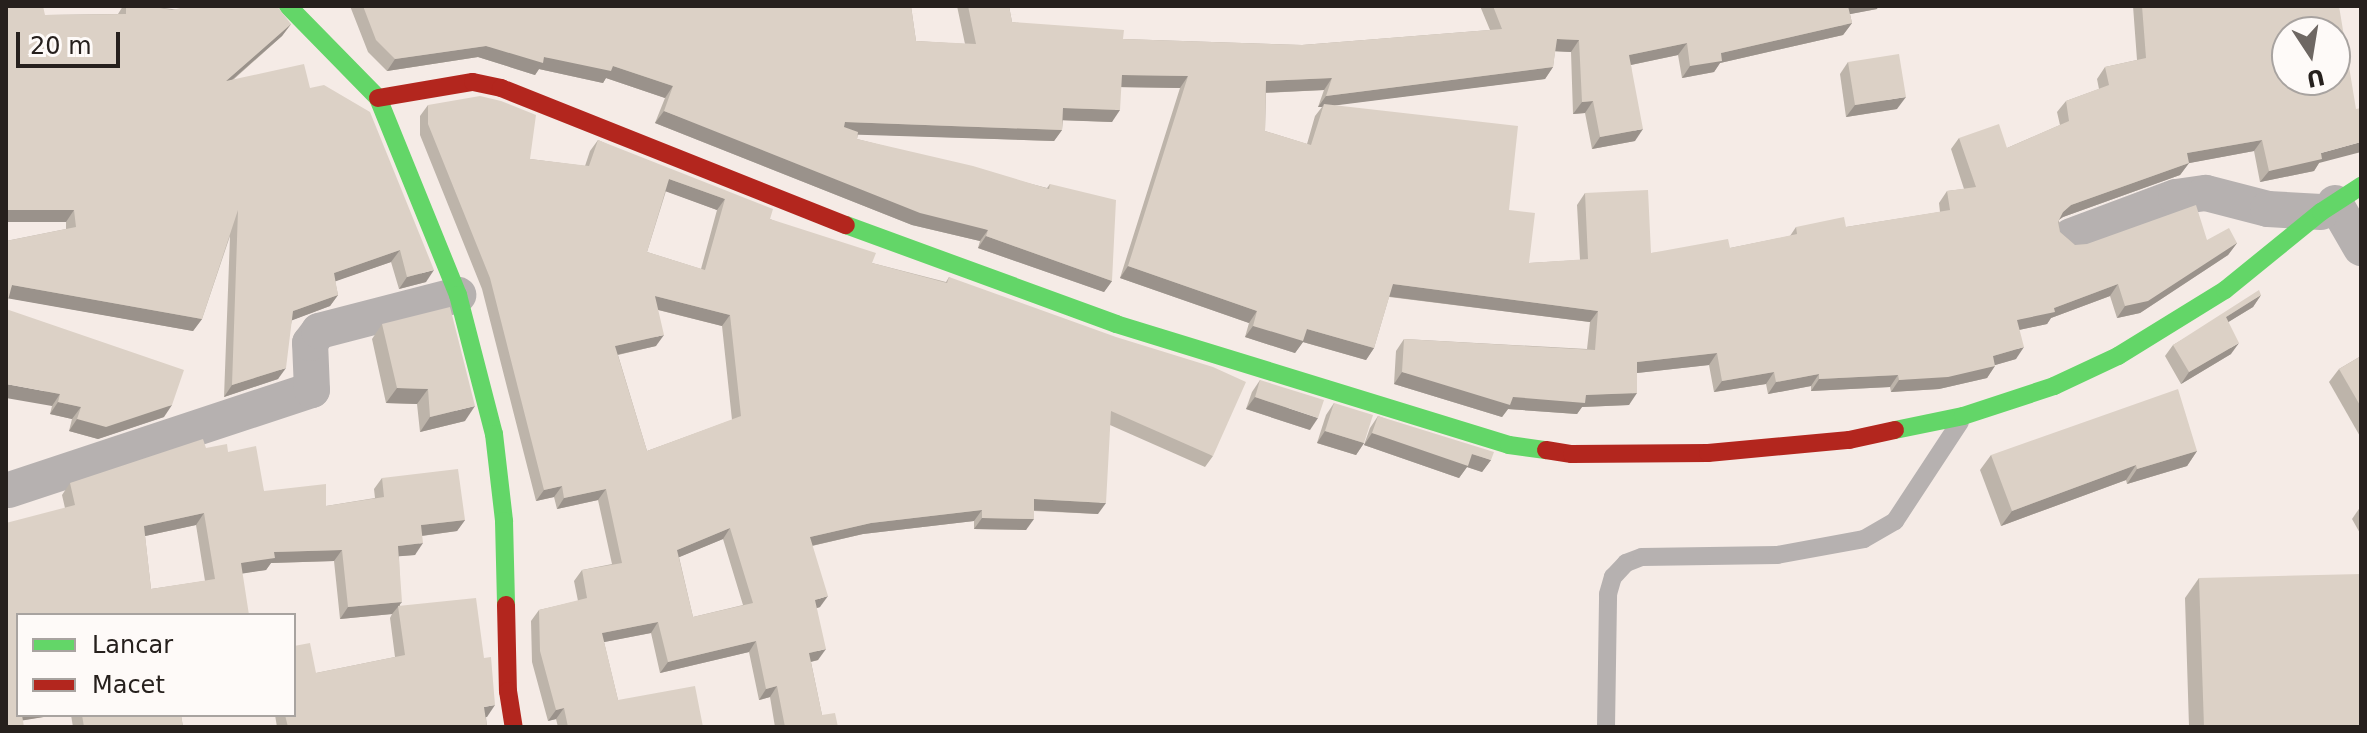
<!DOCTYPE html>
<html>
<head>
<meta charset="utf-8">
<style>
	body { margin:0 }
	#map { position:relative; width:2367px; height:733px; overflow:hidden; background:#f5ebe6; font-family:"DejaVu Sans",sans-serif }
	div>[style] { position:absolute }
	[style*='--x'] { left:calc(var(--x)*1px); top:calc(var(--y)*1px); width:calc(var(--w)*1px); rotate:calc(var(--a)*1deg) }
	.lane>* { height:18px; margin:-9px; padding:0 9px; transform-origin:9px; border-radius:9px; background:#b6b1b0 }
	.street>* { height:36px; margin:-18px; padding:0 18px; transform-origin:18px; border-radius:18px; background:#b6b1b0 }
	.fast>* { height:18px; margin:-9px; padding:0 9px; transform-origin:9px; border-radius:9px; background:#63d668 }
	.jam>* { height:18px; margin:-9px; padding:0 9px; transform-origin:9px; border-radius:9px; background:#b3261e }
	.wall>* { inset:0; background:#bdb4aa }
	.shaded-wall>* { inset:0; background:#9a928b }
	.building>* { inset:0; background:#dcd1c6 }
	span { translate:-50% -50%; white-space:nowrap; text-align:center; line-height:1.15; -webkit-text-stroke:8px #fefaf8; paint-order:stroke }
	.frame { position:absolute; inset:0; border:8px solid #26201d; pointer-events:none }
	.legend { position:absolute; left:16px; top:613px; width:280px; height:104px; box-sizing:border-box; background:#fefaf8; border:2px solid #a8a3a0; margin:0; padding:10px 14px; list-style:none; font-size:24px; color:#26201d }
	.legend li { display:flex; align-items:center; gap:16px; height:40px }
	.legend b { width:40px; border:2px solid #a8a3a0 }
	.north { position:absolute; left:2271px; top:16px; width:80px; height:80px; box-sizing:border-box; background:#fefaf8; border:2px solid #a8a3a0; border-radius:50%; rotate:168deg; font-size:22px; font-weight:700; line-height:32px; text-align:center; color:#26201d }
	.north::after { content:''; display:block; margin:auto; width:28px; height:36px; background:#6e6763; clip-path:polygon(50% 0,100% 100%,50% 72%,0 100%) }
	.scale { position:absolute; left:16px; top:32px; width:104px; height:36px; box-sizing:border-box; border:4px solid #26201d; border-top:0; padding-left:10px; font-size:24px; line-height:28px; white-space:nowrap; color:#26201d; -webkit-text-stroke:6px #fefaf8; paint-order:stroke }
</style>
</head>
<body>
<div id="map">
	<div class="lane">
		<i style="--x:1606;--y:727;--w:133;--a:-89.1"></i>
		<i style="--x:1608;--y:594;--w:18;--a:-74"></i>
		<i style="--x:1613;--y:577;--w:19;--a:-47"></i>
		<i style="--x:1626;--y:563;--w:17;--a:-21"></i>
		<i style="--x:1642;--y:557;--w:135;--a:-0.8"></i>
		<i style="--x:1777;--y:555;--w:88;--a:-10.4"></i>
		<i style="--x:1864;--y:539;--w:36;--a:-30"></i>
		<i style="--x:1895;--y:521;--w:118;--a:-56.7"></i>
	</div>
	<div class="street">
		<i style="--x:2335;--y:203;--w:52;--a:60"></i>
		<i style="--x:2071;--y:236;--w:112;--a:-20.4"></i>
		<i style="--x:2176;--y:197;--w:30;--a:-8"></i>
		<i style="--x:2206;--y:193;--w:64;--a:14.5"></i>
		<i style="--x:2268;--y:209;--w:53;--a:3.2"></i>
		<i style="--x:9;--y:490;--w:319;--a:-18.3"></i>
		<i style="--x:312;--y:390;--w:47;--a:-92.4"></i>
		<i style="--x:310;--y:343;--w:15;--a:-53"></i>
		<i style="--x:319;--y:331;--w:144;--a:-14.5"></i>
	</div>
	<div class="fast">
		<i style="--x:288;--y:6;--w:129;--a:45.6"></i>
		<i style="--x:378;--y:98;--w:213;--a:67.9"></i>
		<i style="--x:458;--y:295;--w:144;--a:75.5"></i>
		<i style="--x:494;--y:434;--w:88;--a:83.4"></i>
		<i style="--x:504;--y:521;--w:84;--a:88.6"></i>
		<i style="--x:846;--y:225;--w:288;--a:20.1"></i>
		<i style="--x:1116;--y:324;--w:411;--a:17.1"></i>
		<i style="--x:1509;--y:445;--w:37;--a:8"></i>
		<i style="--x:1895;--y:430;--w:69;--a:-11.6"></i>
		<i style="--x:1963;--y:416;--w:96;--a:-18.2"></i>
		<i style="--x:2054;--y:386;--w:71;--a:-25.1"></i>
		<i style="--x:2118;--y:356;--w:126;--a:-31.7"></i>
		<i style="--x:2225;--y:290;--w:124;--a:-39.1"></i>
		<i style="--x:2321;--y:212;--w:48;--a:-33"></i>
	</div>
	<div class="jam">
		<i style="--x:378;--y:98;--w:96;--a:-9.6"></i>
		<i style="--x:473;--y:82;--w:29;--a:12"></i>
		<i style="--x:501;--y:88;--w:371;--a:21.7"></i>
		<i style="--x:1546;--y:450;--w:26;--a:9"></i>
		<i style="--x:1572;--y:454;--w:136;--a:-0.4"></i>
		<i style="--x:1708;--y:453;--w:142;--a:-5.3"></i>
		<i style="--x:1849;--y:440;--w:47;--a:-12.3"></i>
		<i style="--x:506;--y:605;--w:86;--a:88.7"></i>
		<i style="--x:508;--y:691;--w:36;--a:81"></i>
	</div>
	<div class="wall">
		<i style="clip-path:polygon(6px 6px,45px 15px,118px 14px,123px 6px,148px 6px,291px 24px,282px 36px,233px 80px,310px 88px,426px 282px,399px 289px,391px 262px,335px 281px,338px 295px,330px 306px,292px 320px,278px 379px,224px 397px,230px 236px,202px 319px,193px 331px,9px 298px,6px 241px,66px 229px,66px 222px,6px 222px)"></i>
		<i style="clip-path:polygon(evenodd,350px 6px,911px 6px,916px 41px,965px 44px,957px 6px,1009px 6px,1012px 22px,1123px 39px,1302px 45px,1490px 30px,1480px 6px,1878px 6px,1877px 9px,1850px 14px,1852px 23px,1843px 35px,1720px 63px,1714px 72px,1682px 78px,1678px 55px,1631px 65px,1635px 141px,1592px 149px,1585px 113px,1573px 114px,1571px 52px,1555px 51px,1553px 67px,1545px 79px,1334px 105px,1509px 210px,1529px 263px,1580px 260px,1577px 205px,1585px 193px,1651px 253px,1730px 248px,1790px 236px,1796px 227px,1846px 227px,1940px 212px,1939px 203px,1947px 191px,1964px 189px,1951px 149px,1959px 138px,2007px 148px,2060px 125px,2057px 112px,2066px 101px,2099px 89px,2097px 79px,2105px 67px,2137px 60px,2133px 6px,2339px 6px,2319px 163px,2314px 171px,2260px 182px,2254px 151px,2189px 163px,2180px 175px,2063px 217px,2059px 220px,2060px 232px,2075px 245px,2207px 240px,2237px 243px,2228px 255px,2140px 313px,2117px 318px,2110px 296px,2051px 318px,2047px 324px,2019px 330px,2016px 359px,1995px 365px,1987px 378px,1939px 389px,1891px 392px,1890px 387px,1811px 391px,1811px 386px,1768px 394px,1766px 384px,1714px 392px,1709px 365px,1637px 373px,1629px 405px,1582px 407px,1577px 414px,1508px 409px,1502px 417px,1394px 384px,1396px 351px,1404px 339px,1587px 349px,1590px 322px,1389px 297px,1374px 348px,1366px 360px,1303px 342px,1295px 353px,1245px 337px,1249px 323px,1120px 278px,1180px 88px,1121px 87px,1112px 122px,1063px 120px,1062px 130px,1054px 141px,858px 134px,857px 139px,1047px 188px,1050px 184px,1112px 281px,1104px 292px,978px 248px,980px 241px,912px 225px,655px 123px,665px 98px,606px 78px,603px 83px,539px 69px,535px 75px,478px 57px,387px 71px,368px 52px,350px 6px,1324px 90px,1318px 107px,1322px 107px,1315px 116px,1307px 144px,1265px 131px,1266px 93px,1324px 90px)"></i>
		<i style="clip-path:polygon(1848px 62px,1897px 109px,1846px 117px,1840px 74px)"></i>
		<i style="clip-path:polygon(evenodd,428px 105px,530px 159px,585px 166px,590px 151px,598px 140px,770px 219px,872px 263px,946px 282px,949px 277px,1213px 456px,1205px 467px,1110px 425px,1098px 514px,1034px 511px,1026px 530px,974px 529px,974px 521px,863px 534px,812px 546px,820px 607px,817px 608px,818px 660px,811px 662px,822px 715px,838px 727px,775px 727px,770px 697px,759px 700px,749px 652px,660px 673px,651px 633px,604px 642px,618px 700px,703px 727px,558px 727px,556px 719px,548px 721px,532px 662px,531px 621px,539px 610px,578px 601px,574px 581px,582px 570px,612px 564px,598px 500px,557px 509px,554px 497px,536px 501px,482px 289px,420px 135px,420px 116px,428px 105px,666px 191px,717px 210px,701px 269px,647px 252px,666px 191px,428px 105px,658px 310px,722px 326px,732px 420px,647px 451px,618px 355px,656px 346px,658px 310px,428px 105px,723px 539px,743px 605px,693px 617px,679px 557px,723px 539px)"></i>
		<i style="clip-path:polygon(2261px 295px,2253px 307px,2228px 322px,2231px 354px,2181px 384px,2165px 356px,2173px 345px)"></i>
		<i style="clip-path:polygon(6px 309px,164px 417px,98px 439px,69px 431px,72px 419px,50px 414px,52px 406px)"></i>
		<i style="clip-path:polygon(382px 324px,465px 421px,420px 432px,417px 404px,386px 403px,372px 339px)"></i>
		<i style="clip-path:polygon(2361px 356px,2361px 438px,2329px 382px,2339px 369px)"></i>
		<i style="clip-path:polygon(1260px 380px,1310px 430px,1246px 409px,1252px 392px)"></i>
		<i style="clip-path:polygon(1334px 403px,1364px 443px,1356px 455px,1317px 443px,1326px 415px)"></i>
		<i style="clip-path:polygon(1378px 416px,1491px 460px,1482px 472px,1467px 467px,1459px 478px,1364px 445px,1370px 428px)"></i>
		<i style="clip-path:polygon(evenodd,206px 448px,228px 452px,264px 491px,326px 506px,375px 498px,374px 489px,382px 478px,465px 520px,457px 531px,422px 536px,415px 555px,399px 556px,400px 606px,487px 717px,486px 717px,487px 727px,277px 727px,275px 715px,294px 715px,316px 673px,395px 657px,390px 618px,392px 614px,340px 619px,334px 561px,271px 563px,266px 570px,243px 573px,18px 715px,56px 715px,23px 720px,6px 727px,65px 508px,62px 495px,70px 483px,206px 448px,196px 525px,205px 581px,151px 589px,145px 536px,196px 525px)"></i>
		<i style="clip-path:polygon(2197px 451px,2187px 466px,2127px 484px,2126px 480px,2001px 526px,1980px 470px,1991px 455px)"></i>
		<i style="clip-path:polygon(2361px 506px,2361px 535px,2352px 519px)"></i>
		<i style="clip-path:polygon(2199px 578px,2361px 727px,2189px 727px,2185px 598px)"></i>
		<i style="clip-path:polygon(71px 715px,181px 715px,183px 727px,73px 727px)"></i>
	</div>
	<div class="shaded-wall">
		<i style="clip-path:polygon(1847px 6px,1878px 6px,1877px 9px,1840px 16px)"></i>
		<i style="clip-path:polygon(1852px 23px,1843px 35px,1720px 63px,1714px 72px,1682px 78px,1690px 66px,1721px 53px)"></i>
		<i style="clip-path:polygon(291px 24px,282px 36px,217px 93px,226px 81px)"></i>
		<i style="clip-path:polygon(1557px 39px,1579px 40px,1571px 52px,1549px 51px)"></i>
		<i style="clip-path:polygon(1687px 43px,1678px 55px,1621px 67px,1629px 55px)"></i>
		<i style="clip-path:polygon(486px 46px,544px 57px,613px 66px,673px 86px,665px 98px,606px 78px,603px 83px,539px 69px,535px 75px,478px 57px,387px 71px,395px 59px)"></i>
		<i style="clip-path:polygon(1553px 67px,1545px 79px,1323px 107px,1324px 104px,1322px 107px,1318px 107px,1326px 96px)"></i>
		<i style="clip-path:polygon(1122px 75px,1188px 76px,1180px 88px,1114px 87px)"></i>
		<i style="clip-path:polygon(1332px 78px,1324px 90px,1258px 93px,1266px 81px)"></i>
		<i style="clip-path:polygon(1906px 97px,1897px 109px,1846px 117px,1855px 105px)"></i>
		<i style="clip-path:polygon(1593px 101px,1585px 113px,1573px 114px,1582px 102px)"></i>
		<i style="clip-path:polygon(1063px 108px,1120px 110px,1112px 122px,1055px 120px)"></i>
		<i style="clip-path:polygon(664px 111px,988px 230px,980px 241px,912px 225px,655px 123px)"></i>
		<i style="clip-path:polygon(845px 122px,1062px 130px,1054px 141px,836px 134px)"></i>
		<i style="clip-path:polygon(1643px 129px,1635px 141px,1592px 149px,1600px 137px)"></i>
		<i style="clip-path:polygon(2262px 140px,2254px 151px,2179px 165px,2187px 153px)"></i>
		<i style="clip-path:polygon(2361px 142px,2361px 152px,2319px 163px,2314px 171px,2260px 182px,2269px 171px,2321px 153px)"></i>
		<i style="clip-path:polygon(2189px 163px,2180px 175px,2063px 217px,2054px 223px,2063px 212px,2071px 205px)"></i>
		<i style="clip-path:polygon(669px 179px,725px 199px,717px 210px,662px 190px)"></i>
		<i style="clip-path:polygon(6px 210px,74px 210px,66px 222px,6px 222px)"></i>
		<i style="clip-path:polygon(986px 236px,1112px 281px,1104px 292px,978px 248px)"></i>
		<i style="clip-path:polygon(2237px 243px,2228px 255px,2140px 313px,2117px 318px,2125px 306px)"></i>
		<i style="clip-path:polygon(400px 250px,391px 262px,325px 285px,334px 273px)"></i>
		<i style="clip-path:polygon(1128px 266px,1257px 311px,1249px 323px,1120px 278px)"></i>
		<i style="clip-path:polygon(434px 270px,426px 282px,399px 289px,407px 277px)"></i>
		<i style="clip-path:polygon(1393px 284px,1598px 311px,1590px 322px,1385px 296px)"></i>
		<i style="clip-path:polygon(2118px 284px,2110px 296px,2051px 318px,2047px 324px,2009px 332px,2017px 320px,2054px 308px)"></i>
		<i style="clip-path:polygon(12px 285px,202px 319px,193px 331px,6px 298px)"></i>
		<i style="clip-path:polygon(338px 295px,330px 306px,285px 323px,293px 311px)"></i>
		<i style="clip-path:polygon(2261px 295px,2253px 307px,2217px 329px,2226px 317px)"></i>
		<i style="clip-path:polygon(655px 296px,730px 315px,722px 326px,647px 307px)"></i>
		<i style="clip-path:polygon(1253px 326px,1307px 329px,1374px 348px,1366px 360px,1303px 342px,1295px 353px,1245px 337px)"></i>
		<i style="clip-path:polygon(664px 335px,656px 346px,607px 357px,615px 346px)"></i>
		<i style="clip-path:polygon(2239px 343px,2231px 354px,2181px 384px,2189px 372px)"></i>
		<i style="clip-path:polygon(2024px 347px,2016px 359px,1985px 368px,1993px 356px)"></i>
		<i style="clip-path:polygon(1717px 353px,1709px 365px,1628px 374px,1637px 362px)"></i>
		<i style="clip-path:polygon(1995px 366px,1987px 378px,1939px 389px,1891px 392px,1899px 380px)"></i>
		<i style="clip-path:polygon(286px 368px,278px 379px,224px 397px,232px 385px)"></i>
		<i style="clip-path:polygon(1402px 372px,1513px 397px,1637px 393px,1629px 405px,1582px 407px,1577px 414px,1508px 409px,1502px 417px,1394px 384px)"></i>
		<i style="clip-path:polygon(1774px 372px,1766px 384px,1714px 392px,1722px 381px)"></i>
		<i style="clip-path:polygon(1819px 374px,1811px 386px,1768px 394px,1776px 382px)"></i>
		<i style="clip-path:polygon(1898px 375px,1890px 387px,1811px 391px,1819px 379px)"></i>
		<i style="clip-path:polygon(6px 384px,60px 394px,52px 406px,6px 398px)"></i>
		<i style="clip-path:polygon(397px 388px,428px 389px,417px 404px,386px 403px)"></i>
		<i style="clip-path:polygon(1255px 397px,1318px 418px,1310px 430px,1246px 409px)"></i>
		<i style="clip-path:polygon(58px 402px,81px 407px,72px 419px,50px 414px)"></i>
		<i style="clip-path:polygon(172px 405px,164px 417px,98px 439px,69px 431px,77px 419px)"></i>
		<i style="clip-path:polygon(475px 406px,465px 421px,420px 432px,430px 417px)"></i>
		<i style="clip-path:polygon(1325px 431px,1364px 443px,1356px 455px,1317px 443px)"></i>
		<i style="clip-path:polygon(1372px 433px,1472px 454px,1491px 460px,1482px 472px,1467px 467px,1459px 478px,1364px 445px)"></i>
		<i style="clip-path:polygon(2197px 451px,2187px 466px,2127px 484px,2137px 469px)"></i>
		<i style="clip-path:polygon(2136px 465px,2126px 480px,2001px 526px,2012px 511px)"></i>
		<i style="clip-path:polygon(562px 486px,554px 497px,536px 501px,544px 490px)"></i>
		<i style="clip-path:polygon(606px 489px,598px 500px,557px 509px,564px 498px)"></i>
		<i style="clip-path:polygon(1034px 499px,1106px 503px,1098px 514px,1027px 510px)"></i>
		<i style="clip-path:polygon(982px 510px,974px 521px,863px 534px,802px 548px,810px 537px,871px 523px)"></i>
		<i style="clip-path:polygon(204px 513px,196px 525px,136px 538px,144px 526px)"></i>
		<i style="clip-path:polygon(982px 518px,1034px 519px,1026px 530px,974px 529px)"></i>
		<i style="clip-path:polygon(465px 520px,457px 531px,413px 537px,421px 525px)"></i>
		<i style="clip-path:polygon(730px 528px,723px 539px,670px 561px,677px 550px)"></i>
		<i style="clip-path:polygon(423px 543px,415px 555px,390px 557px,398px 546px)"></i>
		<i style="clip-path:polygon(342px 550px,334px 561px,271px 563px,266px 570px,233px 575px,241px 563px,274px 552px)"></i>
		<i style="clip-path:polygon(828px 596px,820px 607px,807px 611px,815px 600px)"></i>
		<i style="clip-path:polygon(402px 602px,392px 614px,340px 619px,348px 607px)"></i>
		<i style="clip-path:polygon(658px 622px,651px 633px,594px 644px,602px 633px)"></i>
		<i style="clip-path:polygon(756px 641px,749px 652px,660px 673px,668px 662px)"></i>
		<i style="clip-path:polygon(826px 649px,818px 660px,801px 664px,809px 653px)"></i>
		<i style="clip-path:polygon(777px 686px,770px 697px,759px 700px,766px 689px)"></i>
		<i style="clip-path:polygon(495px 705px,487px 717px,476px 718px,484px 707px)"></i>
		<i style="clip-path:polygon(564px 708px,556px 719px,548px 721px,556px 710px)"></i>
		<i style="clip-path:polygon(18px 715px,56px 715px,13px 722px)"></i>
	</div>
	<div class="building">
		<i style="clip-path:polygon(6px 6px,43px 6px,45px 15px,126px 14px,126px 6px,148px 6px,172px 10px,189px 6px,277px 6px,291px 24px,226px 81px,304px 64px,310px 88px,324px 85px,370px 112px,434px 270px,407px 277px,400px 250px,334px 273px,338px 295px,293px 311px,286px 368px,232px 385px,238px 210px,202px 319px,12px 285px,6px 308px,6px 241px,76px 227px,74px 210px,6px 210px)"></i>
		<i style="clip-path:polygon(evenodd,363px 6px,911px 6px,916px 41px,976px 44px,968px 6px,1009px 6px,1012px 22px,1124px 30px,1123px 39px,1302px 45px,1502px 29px,1493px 6px,1848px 6px,1852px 23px,1721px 53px,1722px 61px,1690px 66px,1687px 43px,1629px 55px,1643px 129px,1600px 137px,1593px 101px,1582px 102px,1579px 40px,1557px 39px,1553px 67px,1326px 96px,1332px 78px,1266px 81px,1265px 131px,1311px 145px,1324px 104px,1518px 126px,1509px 210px,1535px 213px,1529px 263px,1588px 259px,1585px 193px,1648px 190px,1651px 253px,1728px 239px,1730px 248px,1797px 234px,1796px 227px,1844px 217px,1846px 227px,1950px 210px,1947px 191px,1976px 187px,1959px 138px,1999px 124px,2007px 148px,2069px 121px,2066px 101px,2109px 85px,2105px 67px,2146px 58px,2142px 6px,2339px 6px,2356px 109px,2361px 108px,2361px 142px,2321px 153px,2322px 159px,2269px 171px,2262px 140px,2187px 153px,2189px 163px,2071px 205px,2063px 212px,2058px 222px,2060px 232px,2075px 245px,2087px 244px,2196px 205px,2207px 240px,2229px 228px,2237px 243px,2148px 301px,2125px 306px,2118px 284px,2054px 308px,2055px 312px,2017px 320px,2024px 347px,1993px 356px,1995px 366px,1948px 377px,1899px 380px,1898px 375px,1819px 379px,1819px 374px,1776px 382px,1774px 372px,1722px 381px,1717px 353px,1637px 362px,1637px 393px,1586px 395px,1585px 403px,1513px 397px,1510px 405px,1402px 372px,1404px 339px,1595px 350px,1598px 311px,1393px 284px,1374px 348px,1307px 329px,1303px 341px,1253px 326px,1257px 311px,1128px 266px,1188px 76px,1122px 75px,1120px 110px,1063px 108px,1062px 130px,845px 122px,844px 127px,858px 132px,857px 139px,973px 166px,1049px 189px,1050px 184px,1116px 200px,1112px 281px,986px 236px,988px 230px,920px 213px,664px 111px,673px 86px,613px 66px,611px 71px,544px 57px,543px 63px,486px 46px,395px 59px,376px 40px,363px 6px,2287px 32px,2335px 32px,2335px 80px,2287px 80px,2287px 32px)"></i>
		<i style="clip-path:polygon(1899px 54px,1906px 97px,1855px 105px,1848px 62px)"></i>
		<i style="clip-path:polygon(evenodd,480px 96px,501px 101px,536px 115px,530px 159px,589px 166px,598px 140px,773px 209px,770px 219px,876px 253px,872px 263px,947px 283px,949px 277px,1116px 337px,1213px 367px,1246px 382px,1213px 456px,1111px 411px,1106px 503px,1034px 499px,1034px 519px,982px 518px,982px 510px,871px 523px,810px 537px,828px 596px,815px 600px,826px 649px,809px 653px,822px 715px,835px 713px,838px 727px,785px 727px,777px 686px,766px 689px,756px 641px,668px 662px,658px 622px,602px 633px,618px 700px,695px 686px,703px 727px,568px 727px,564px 708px,556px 710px,540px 651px,539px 610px,587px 598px,582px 570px,622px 563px,606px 489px,564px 498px,562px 486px,544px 490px,490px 278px,428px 124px,428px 105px,480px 96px,669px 179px,725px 199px,705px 270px,647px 252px,669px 179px,480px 96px,655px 296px,730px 315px,741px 416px,647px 451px,615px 346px,664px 335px,655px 296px,480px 96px,730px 528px,753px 603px,693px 617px,677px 550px,730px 528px)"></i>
		<i style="clip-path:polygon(2259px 290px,2261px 295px,2226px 317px,2239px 343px,2189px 372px,2173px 345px)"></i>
		<i style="clip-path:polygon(450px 307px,475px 406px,430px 417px,428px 389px,397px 388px,382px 324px)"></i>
		<i style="clip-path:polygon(6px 309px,184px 370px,172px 405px,106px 427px,77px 419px,81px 407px,58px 402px,60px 394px,6px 384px)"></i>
		<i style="clip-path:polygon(2361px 356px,2361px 407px,2339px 369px)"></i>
		<i style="clip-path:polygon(1260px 380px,1324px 400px,1318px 418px,1255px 397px)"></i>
		<i style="clip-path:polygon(2178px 389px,2197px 451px,2137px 469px,2136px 465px,2012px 511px,1991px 455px)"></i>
		<i style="clip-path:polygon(1334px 403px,1373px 415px,1364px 443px,1325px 431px)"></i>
		<i style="clip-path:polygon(1378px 416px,1494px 452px,1491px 460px,1472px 454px,1468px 466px,1372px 433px)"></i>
		<i style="clip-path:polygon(evenodd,203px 439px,206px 448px,227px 444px,228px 452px,256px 446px,264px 491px,326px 484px,326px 506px,384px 497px,382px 478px,458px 469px,465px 520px,421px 525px,423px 543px,398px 546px,402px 602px,348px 607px,342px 550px,274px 552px,275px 558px,241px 563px,249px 615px,18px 615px,18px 715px,22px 715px,24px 727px,6px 727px,6px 523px,75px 505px,70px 483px,203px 439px,204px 513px,215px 579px,151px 589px,144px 526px,204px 513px)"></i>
		<i style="clip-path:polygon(2361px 574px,2361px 727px,2204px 727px,2199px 578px)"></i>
		<i style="clip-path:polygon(476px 598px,484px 658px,491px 657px,495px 705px,484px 707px,487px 727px,288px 727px,285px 715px,294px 715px,294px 646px,310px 643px,316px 673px,405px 655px,398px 606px)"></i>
		<i style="clip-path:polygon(82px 715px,181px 715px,183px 727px,84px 727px)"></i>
	</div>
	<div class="frame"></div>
	<ul class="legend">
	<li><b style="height:10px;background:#63d668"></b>Lancar</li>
	<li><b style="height:10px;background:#b3261e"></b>Macet</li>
	</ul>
	<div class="north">U</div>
	<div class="scale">20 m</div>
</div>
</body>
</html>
